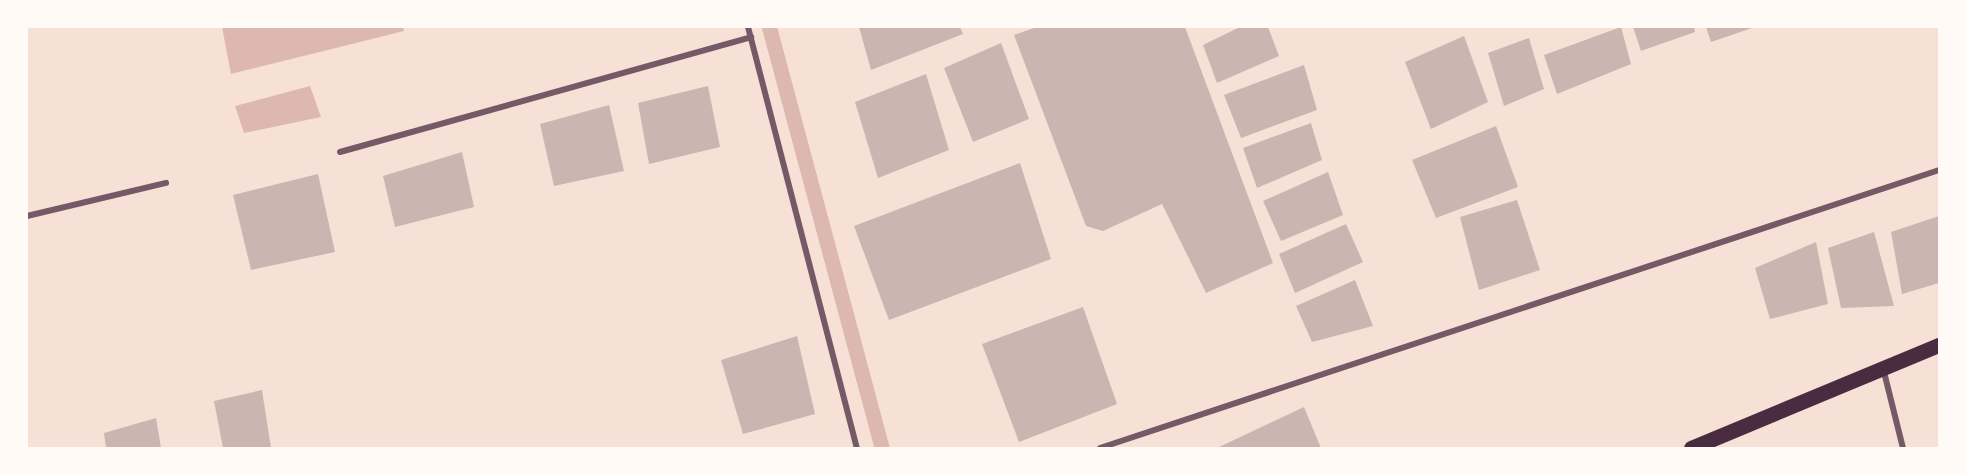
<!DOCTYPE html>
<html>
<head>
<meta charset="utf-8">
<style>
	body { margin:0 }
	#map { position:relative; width:1966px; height:475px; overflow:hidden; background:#f7e1d7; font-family:"Fira Sans",sans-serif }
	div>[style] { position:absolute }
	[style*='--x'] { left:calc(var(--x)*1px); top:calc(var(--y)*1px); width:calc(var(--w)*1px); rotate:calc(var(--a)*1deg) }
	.water>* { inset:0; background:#dcb8b0 }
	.stream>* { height:15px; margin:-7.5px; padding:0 7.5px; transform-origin:7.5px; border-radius:7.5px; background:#dcb8b0 }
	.building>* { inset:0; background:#ccb4b1 }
	.minor>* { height:6px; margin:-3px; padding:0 3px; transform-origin:3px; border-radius:3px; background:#755966 }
	.primary>* { height:15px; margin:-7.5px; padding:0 7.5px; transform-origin:7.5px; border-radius:7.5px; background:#4a2c40 }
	span { translate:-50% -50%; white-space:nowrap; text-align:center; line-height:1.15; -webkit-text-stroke:4.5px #fffaf5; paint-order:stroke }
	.frame { position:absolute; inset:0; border:28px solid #fffaf5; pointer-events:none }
</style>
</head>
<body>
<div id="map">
	<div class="water">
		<i style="clip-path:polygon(222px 27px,403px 27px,404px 31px,231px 74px)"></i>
		<i style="clip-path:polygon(310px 86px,321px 117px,244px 133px,235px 106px)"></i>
	</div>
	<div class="stream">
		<i style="--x:769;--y:27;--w:436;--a:75"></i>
	</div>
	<div class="building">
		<i style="clip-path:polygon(859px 27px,960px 27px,963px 34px,871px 70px)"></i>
		<i style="clip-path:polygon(1037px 27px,1185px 27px,1273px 263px,1206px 293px,1162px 204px,1103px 231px,1086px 226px,1014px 35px)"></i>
		<i style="clip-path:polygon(1240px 27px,1268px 27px,1279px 56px,1217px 83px,1203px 45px)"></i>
		<i style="clip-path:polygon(1621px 27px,1631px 64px,1557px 94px,1544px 55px)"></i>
		<i style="clip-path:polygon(1633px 27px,1694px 27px,1695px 32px,1641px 51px)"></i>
		<i style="clip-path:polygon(1706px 27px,1755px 27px,1711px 42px)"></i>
		<i style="clip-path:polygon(1464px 36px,1488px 102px,1431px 129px,1405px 62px)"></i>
		<i style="clip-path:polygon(1529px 38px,1544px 89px,1504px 106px,1488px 53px)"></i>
		<i style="clip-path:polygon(1001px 43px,1029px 119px,973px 142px,944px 68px)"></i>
		<i style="clip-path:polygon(1304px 65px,1317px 110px,1241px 138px,1224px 95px)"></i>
		<i style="clip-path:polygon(926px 74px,949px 150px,878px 178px,855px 102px)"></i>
		<i style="clip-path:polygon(708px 86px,720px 147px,649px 164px,638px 103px)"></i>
		<i style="clip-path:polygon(609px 105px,624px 171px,554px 186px,540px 124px)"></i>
		<i style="clip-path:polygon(1311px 123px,1322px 160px,1257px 188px,1243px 148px)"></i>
		<i style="clip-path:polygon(1496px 126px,1518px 187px,1436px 218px,1412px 160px)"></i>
		<i style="clip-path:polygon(462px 152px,474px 207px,395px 227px,383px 176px)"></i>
		<i style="clip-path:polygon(1020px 163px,1051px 259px,889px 320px,854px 226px)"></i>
		<i style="clip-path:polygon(1328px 172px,1343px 215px,1281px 241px,1263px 201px)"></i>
		<i style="clip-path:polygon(318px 174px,335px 252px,251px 270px,233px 195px)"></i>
		<i style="clip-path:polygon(1517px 200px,1540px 270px,1479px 290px,1460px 217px)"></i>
		<i style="clip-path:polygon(1939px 216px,1939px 283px,1902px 294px,1891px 232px)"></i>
		<i style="clip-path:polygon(1346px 224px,1363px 262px,1295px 293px,1279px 254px)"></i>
		<i style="clip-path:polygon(1874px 232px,1894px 306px,1841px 308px,1828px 248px)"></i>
		<i style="clip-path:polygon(1816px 242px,1828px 304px,1770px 319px,1755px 268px)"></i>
		<i style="clip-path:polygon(1355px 280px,1373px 326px,1312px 342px,1296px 306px)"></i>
		<i style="clip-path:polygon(1083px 307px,1117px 404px,1019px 442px,982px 344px)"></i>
		<i style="clip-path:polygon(797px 336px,815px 414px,743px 434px,721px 360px)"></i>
		<i style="clip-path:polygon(262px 390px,271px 448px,223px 448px,214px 401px)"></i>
		<i style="clip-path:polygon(1304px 407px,1321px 448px,1217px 448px)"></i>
		<i style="clip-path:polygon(156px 418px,161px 448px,106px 448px,104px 433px)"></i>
	</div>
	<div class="minor">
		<i style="--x:748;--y:27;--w:435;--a:75.5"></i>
		<i style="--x:340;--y:152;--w:427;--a:-15.6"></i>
		<i style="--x:27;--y:216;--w:143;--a:-13.4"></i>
		<i style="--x:1883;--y:368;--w:82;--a:76"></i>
		<i style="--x:1100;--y:448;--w:884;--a:-18.33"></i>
	</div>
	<div class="primary">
		<i style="--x:1691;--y:448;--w:269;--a:-22.6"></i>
	</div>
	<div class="frame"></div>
</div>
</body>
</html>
